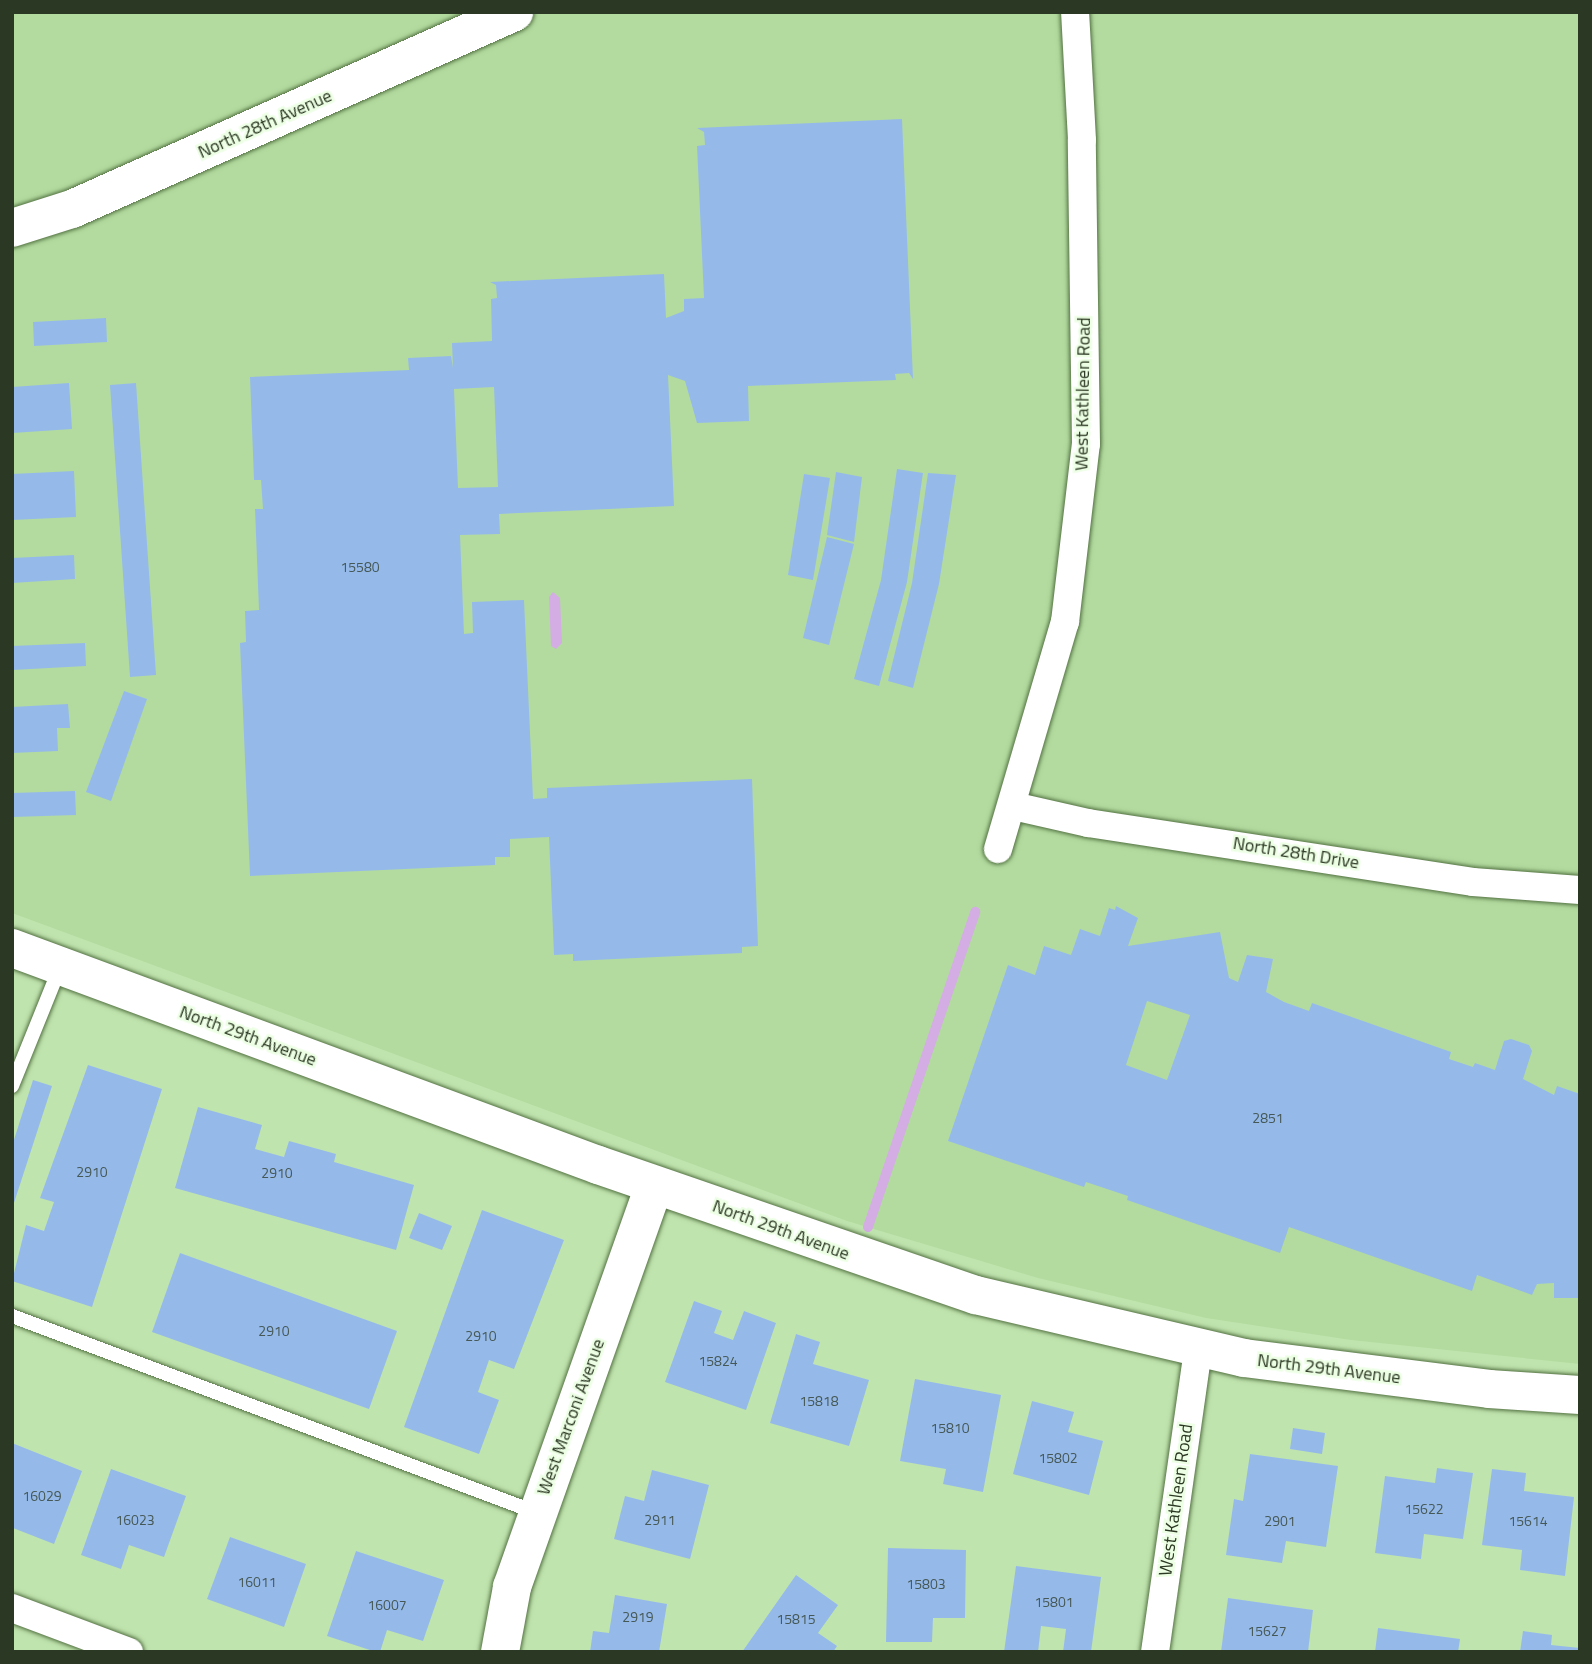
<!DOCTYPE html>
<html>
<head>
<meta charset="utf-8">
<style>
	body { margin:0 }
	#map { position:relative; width:1592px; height:1664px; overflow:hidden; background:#c0e4ae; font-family:"Titillium Web",sans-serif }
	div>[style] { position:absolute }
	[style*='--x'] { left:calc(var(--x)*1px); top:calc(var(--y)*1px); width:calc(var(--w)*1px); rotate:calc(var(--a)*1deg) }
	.built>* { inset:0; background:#b3db9f }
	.water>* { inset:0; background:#d3ade4 }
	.stream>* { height:10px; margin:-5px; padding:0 5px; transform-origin:5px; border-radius:5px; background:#d3ade4 }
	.building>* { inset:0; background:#95baea }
	.roads { filter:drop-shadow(0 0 2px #537242) drop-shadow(0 0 2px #537242) }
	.lane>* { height:14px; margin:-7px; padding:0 7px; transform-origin:7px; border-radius:7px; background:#fff }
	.street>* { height:28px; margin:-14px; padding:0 14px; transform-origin:14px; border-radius:14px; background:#fff }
	.secondary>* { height:38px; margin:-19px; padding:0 19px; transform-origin:19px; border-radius:19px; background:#fff }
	span { translate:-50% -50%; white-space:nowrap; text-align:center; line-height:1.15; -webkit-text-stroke:5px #ecffe4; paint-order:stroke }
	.number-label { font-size:14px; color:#465855 }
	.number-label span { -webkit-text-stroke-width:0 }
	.street-label { font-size:18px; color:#2b3823 }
	.frame { position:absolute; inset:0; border:14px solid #2b3823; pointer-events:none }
</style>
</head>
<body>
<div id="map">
	<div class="built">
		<i style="clip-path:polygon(12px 12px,1580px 12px,1580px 1364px,1351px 1340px,1206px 1318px,1038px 1278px,847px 1221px,12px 913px)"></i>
	</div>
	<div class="water">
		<i style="clip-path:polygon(553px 592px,560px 598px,562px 643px,556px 649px,551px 646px,549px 597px)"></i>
	</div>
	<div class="stream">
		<i style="--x:868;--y:1227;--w:333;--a:-71.2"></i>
	</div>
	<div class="building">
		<i style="clip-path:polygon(evenodd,902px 119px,913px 379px,909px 373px,895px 374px,896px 380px,748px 386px,749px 421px,697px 423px,685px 381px,668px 375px,674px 506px,499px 514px,500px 534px,460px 535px,464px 634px,473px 633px,472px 602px,524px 600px,533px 799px,547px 798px,547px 788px,752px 779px,758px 946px,742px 947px,742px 953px,573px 961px,573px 954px,554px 955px,549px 837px,510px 839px,510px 857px,495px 857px,495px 865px,250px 876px,240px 643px,246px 642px,245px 611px,259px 610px,255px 509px,263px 509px,261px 480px,254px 480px,250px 377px,409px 370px,408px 358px,451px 356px,453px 368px,452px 343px,492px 341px,491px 299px,497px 298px,496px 285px,490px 282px,664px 274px,666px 318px,684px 311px,684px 299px,704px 298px,697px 146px,705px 145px,704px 132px,697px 128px,902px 119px,494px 387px,498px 487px,458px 488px,454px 389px,494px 387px)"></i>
		<i style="clip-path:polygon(106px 318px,107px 342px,34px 346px,33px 322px)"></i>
		<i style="clip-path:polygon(69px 383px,72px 429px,12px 433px,12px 387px)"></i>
		<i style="clip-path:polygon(136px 383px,156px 675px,130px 677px,110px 385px)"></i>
		<i style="clip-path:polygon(897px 469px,923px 473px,907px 582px,879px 686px,854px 679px,881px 580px)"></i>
		<i style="clip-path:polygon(74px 471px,76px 517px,12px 520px,12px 474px)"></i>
		<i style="clip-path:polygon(836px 472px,862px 477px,854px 542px,827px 535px)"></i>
		<i style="clip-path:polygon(928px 473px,956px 475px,939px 584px,913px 688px,888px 681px,912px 583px)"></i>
		<i style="clip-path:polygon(804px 474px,830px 478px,813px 580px,788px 575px)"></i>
		<i style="clip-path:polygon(827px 537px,854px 544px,829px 645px,803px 638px)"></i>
		<i style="clip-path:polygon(74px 555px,75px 579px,12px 583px,12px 558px)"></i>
		<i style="clip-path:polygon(85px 643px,86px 666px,12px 670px,12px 646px)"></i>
		<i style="clip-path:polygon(124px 691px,147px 699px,111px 801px,86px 792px)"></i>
		<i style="clip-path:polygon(68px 704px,70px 728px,57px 728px,58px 751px,12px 753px,12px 707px)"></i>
		<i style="clip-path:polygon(75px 791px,76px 815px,12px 817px,12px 793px)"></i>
		<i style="clip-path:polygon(evenodd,1116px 906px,1138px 918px,1128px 946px,1220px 932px,1229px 978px,1238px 982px,1247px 955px,1273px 959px,1266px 992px,1284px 1002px,1309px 1011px,1312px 1003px,1451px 1052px,1449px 1059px,1473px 1067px,1475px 1063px,1495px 1070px,1504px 1041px,1511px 1039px,1529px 1045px,1532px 1051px,1523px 1079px,1554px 1095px,1557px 1086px,1580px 1094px,1580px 1298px,1554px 1298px,1554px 1283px,1537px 1284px,1532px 1295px,1477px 1275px,1472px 1291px,1289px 1227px,1280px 1253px,1127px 1200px,1128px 1196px,1086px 1182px,1084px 1187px,948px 1141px,1008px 965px,1035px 975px,1044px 946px,1071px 955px,1080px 929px,1100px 936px,1109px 908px,1115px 910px,1116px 906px,1147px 1001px,1190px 1015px,1167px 1080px,1126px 1065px,1147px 1001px)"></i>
		<i style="clip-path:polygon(88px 1065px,162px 1089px,92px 1307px,12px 1281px,26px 1225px,44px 1231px,54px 1202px,40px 1198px)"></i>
		<i style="clip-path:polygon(33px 1080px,52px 1086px,12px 1209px,12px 1146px)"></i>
		<i style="clip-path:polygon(198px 1107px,262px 1125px,255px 1149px,284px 1157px,289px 1141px,336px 1154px,334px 1162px,414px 1185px,396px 1250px,175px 1188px)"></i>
		<i style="clip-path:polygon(482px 1210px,564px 1240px,514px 1369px,489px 1360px,478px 1392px,499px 1400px,479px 1454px,404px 1427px)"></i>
		<i style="clip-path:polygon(419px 1213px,452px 1226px,442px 1250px,409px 1238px)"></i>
		<i style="clip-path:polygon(180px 1253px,397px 1331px,369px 1409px,152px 1332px)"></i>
		<i style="clip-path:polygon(694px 1301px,722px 1311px,714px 1333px,733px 1340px,744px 1311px,776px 1323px,746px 1410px,665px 1382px)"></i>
		<i style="clip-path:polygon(796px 1334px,820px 1342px,813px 1364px,869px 1380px,849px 1446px,770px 1423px)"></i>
		<i style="clip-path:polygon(915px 1379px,1001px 1395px,983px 1492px,943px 1484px,946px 1469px,900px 1461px)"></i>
		<i style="clip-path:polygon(1032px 1401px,1074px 1412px,1068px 1432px,1103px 1441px,1089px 1495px,1013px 1474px)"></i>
		<i style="clip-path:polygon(1293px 1428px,1325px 1433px,1322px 1454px,1290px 1449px)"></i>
		<i style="clip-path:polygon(12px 1443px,82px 1471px,54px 1544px,13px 1528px)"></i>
		<i style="clip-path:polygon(1250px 1454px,1338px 1466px,1326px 1547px,1286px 1541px,1282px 1563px,1226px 1555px,1234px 1499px,1243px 1501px)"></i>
		<i style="clip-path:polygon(1437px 1468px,1473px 1473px,1463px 1539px,1424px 1534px,1421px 1559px,1375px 1553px,1385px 1476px,1435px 1483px)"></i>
		<i style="clip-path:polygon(111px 1469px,186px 1496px,164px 1557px,129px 1545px,121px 1569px,81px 1555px)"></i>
		<i style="clip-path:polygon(1492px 1469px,1526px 1473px,1524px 1491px,1574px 1497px,1565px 1576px,1520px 1570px,1522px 1550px,1482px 1545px)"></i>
		<i style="clip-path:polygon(652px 1470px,709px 1485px,690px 1559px,614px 1539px,625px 1496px,644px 1501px)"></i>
		<i style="clip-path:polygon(230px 1537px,306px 1564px,284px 1627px,207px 1599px)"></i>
		<i style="clip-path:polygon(888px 1548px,966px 1550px,965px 1618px,933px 1618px,932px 1642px,886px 1642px)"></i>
		<i style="clip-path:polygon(356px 1551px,444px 1580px,423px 1641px,387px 1630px,380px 1652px,376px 1652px,327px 1636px)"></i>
		<i style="clip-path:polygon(1016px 1566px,1101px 1577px,1091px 1652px,1063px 1652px,1066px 1629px,1041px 1626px,1038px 1652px,1004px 1652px)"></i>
		<i style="clip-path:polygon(796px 1575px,838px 1605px,818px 1633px,837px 1646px,833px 1652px,742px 1652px)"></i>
		<i style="clip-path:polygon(615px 1595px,667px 1604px,659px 1652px,590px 1652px,593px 1631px,609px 1633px)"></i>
		<i style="clip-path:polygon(1228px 1598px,1313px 1610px,1308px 1652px,1221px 1652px)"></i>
		<i style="clip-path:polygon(1378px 1628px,1460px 1639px,1458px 1652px,1375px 1652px)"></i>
		<i style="clip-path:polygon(1523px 1631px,1552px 1635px,1551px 1645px,1580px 1648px,1580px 1652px,1520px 1652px)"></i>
	</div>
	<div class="roads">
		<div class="lane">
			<i style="--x:12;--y:1086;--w:128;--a:-68"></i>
			<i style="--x:12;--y:1316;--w:559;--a:20.54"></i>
		</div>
		<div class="street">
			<i style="--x:1013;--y:806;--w:77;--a:12.8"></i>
			<i style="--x:1088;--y:823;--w:389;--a:8.7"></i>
			<i style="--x:1473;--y:882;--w:107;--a:4.3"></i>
			<i style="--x:998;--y:849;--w:237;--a:-73.6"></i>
			<i style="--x:1065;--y:622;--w:179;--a:-83.3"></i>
			<i style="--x:1086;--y:444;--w:304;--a:-90.8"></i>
			<i style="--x:1082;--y:140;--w:128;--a:-93.1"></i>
			<i style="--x:12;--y:1608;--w:125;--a:20.6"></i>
			<i style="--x:1155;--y:1652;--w:307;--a:-81.9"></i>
		</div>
		<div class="secondary">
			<i style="--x:12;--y:228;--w:63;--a:-17.6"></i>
			<i style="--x:72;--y:209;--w:484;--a:-24"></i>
			<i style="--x:12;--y:948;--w:625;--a:20.32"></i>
			<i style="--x:598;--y:1165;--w:400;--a:19"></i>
			<i style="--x:976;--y:1295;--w:275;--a:13.2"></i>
			<i style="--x:1244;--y:1358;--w:247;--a:7.2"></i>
			<i style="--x:1489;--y:1389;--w:91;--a:3.8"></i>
			<i style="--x:500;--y:1652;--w:66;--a:-79.5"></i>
			<i style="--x:512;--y:1587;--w:426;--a:-70.5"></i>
		</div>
	</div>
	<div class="number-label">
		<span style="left:360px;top:567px">15580</span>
		<span style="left:1268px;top:1118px">2851</span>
		<span style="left:92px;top:1172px">2910</span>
		<span style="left:277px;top:1173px">2910</span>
		<span style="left:274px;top:1331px">2910</span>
		<span style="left:481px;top:1336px">2910</span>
		<span style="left:718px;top:1361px">15824</span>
		<span style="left:819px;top:1401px">15818</span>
		<span style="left:950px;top:1428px">15810</span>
		<span style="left:1058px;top:1458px">15802</span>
		<span style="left:42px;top:1496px">16029</span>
		<span style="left:1424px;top:1509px">15622</span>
		<span style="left:135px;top:1520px">16023</span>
		<span style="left:660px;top:1520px">2911</span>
		<span style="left:1280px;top:1521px">2901</span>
		<span style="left:1528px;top:1521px">15614</span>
		<span style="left:257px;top:1582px">16011</span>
		<span style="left:926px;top:1584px">15803</span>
		<span style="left:1054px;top:1602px">15801</span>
		<span style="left:387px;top:1605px">16007</span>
		<span style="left:638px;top:1617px">2919</span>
		<span style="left:796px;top:1619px">15815</span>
		<span style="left:1267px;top:1631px">15627</span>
	</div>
	<div class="street-label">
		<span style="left:265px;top:124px;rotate:-24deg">North 28th Avenue</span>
		<span style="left:1083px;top:394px;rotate:-89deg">West Kathleen Road</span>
		<span style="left:1296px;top:853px;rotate:9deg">North 28th Drive</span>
		<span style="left:248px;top:1036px;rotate:20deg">North 29th Avenue</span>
		<span style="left:781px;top:1230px;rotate:20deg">North 29th Avenue</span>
		<span style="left:1329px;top:1369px;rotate:7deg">North 29th Avenue</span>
		<span style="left:571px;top:1417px;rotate:-70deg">West Marconi Avenue</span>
		<span style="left:1176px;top:1500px;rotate:-82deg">West Kathleen Road</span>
	</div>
	<div class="frame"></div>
</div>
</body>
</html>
